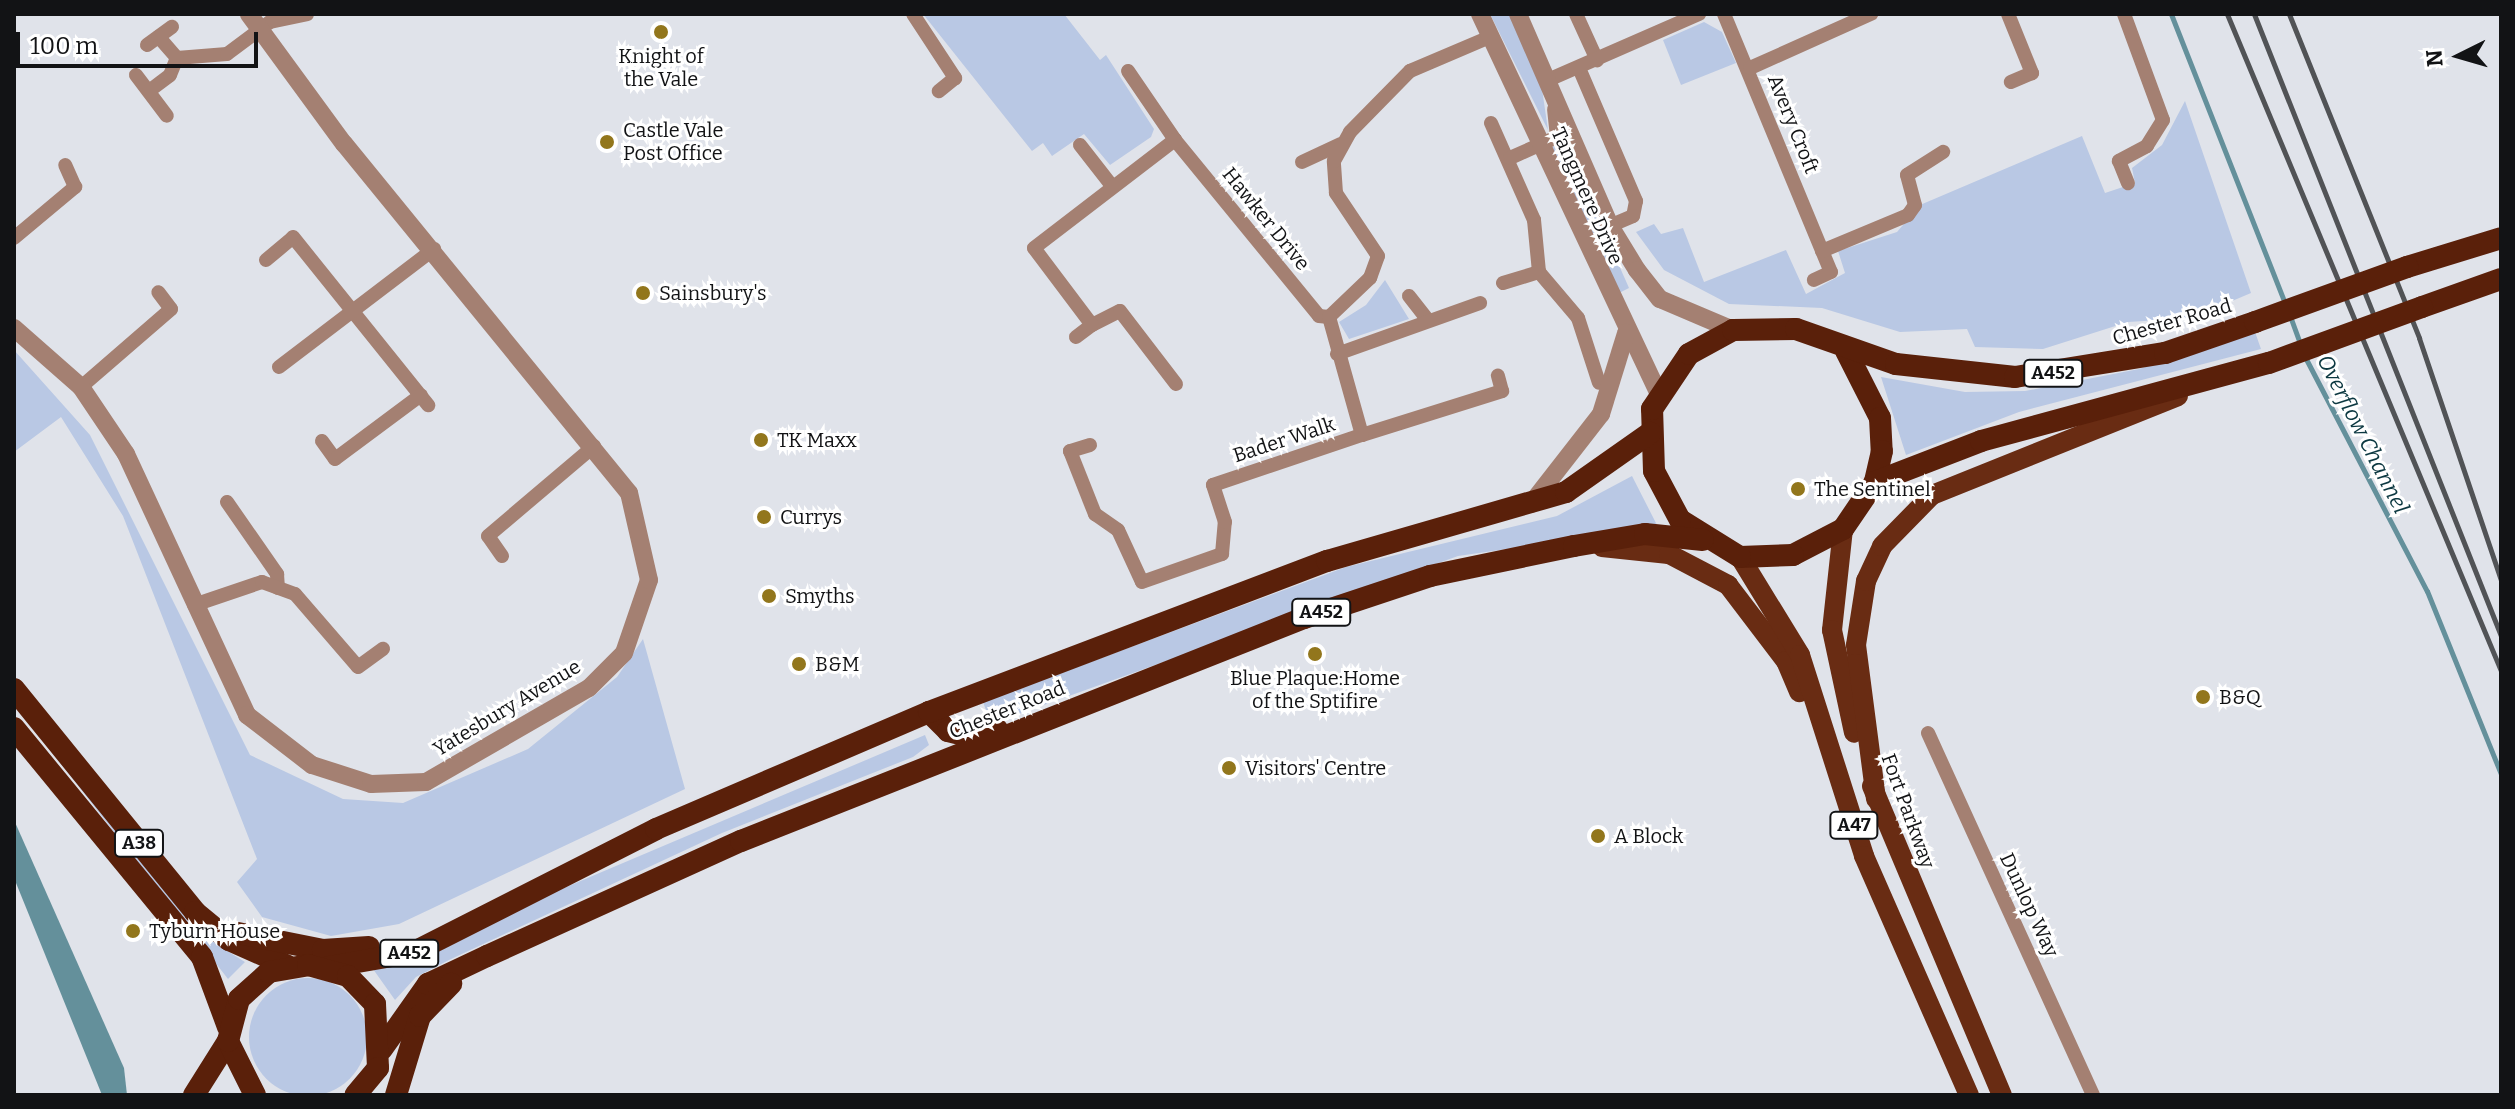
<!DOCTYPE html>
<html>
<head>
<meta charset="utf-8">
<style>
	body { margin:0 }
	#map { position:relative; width:2515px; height:1109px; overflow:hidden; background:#e0e3ea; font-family:Bitter,serif }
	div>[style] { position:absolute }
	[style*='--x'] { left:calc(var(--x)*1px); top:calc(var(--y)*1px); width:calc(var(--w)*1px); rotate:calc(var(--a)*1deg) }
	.green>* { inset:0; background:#b9c8e4 }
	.round { border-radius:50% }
	.water>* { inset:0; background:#64909b }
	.stream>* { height:5px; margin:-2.5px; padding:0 2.5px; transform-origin:2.5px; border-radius:2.5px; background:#64909b }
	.minor>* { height:14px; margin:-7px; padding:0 7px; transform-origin:7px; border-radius:7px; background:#a48072 }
	.tertiary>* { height:18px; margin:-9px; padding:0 9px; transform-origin:9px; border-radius:9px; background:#a48072 }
	.primary>* { height:20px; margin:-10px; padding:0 10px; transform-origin:10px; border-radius:10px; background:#692c13 }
	.trunk>* { height:22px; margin:-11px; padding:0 11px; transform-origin:11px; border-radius:11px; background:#5a200a }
	.rail>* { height:5px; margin:-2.5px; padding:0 2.5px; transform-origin:2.5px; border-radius:2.5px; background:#515356 }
	.trunk-bridge>* { height:22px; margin:-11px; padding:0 11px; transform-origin:11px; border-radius:11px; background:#5a200a }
	.dots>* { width:22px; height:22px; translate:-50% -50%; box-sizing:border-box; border:4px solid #fff; border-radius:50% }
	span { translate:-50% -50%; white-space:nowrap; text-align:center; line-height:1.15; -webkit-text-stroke:6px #fff; paint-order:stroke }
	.shield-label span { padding:2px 6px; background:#fff; border:2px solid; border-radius:6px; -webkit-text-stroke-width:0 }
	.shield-label { font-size:18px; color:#121315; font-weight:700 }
	.poi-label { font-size:20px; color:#121315 }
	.left { translate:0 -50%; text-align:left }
	.street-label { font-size:20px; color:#121315 }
	.water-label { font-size:22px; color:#0c3841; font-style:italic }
	.frame { position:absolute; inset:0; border:16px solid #121315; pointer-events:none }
	.north { position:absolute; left:2419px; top:16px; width:80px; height:80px; -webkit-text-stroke:6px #fff; paint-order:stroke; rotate:265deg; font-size:22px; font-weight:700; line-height:32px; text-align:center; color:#121315 }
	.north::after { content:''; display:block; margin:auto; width:28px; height:36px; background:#121315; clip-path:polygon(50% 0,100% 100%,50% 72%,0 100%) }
	.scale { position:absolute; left:16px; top:32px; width:242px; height:36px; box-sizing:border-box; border:4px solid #121315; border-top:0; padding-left:10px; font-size:24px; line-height:28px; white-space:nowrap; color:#121315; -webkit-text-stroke:6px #fff; paint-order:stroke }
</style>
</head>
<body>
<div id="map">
	<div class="green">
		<i style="clip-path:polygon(923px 14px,1064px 14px,1100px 60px,1106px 55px,1154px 129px,1151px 137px,1110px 165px,1084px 134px,1052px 156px,1043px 143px,1032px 151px)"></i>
		<i style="clip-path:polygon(1490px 14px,1511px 14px,1541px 82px,1548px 130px)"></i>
		<i style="clip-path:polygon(1704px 22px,1722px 32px,1736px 63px,1681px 85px,1663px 40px)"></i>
		<i style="clip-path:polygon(2185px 101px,2251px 293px,2192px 318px,2128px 322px,2043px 349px,1975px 347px,1967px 329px,1900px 332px,1822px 308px,1729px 304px,1664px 270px,1636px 232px,1654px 224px,1661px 234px,1683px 228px,1704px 282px,1786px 250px,1806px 294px,1845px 273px,1838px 251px,1897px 232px,1920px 205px,2082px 136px,2105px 193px,2135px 183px,2132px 168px,2162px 145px)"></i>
		<i style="clip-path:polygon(1563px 138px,1629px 288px,1613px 296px,1548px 151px)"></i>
		<i style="clip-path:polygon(1385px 280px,1409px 319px,1349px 339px,1339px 322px,1366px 305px)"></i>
		<i style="clip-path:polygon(2255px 332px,2261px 349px,2019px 412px,1906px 455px,1881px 377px,1965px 392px,2025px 391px,2139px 369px)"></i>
		<i style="clip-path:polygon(14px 350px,90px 435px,250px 755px,343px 799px,403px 803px,528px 749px,617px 677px,643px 639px,685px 789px,399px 924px,331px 936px,262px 917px,237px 882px,257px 859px,123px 516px,61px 417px,14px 452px)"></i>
		<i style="clip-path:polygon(1632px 476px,1658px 527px,1458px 556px,991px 724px,983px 702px,1346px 567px,1557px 516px)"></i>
		<i style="clip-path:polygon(14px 703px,224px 949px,245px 962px,228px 979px)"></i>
		<i style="clip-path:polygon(925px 735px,929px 745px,913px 757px,722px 833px,449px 960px,416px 977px,395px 1000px,373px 969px)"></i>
		<i class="round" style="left:249px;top:978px;width:118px;height:118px"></i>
	</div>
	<div class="water">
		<i style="clip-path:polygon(14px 820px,124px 1068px,127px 1095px,102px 1095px,14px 878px)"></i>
	</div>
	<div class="stream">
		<i style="--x:2171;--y:14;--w:311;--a:68.5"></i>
		<i style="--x:2290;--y:316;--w:30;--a:70"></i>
		<i style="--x:2305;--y:357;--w:264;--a:62.5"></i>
		<i style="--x:2427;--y:591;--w:197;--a:68"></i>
	</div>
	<div class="minor">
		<i style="--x:913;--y:14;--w:77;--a:56.7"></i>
		<i style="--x:955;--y:78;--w:21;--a:141"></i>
		<i style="--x:1576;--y:14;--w:51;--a:65.5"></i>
		<i style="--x:1724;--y:14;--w:279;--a:67.5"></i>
		<i style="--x:1831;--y:272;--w:19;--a:155"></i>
		<i style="--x:2008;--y:14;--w:64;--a:67.9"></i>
		<i style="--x:2032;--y:73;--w:23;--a:157"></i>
		<i style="--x:2124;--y:14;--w:113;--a:69.8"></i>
		<i style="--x:2163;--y:120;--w:31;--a:122"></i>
		<i style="--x:2147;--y:146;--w:32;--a:152"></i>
		<i style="--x:2119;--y:161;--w:24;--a:68"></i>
		<i style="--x:147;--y:45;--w:31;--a:-36"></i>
		<i style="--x:177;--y:58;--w:50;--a:-4.6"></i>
		<i style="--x:227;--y:54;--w:54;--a:-36.7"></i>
		<i style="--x:270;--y:22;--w:38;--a:-12"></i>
		<i style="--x:1579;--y:68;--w:145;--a:66.8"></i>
		<i style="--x:1636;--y:201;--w:15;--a:101"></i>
		<i style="--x:1633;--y:216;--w:25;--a:157"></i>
		<i style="--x:1750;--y:68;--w:133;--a:-24.1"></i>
		<i style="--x:1128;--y:71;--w:83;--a:55.7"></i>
		<i style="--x:1175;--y:140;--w:227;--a:50.7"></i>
		<i style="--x:1319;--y:316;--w:10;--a:6"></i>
		<i style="--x:136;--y:75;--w:51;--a:52.9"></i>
		<i style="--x:1550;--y:89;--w:9;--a:-103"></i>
		<i style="--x:1548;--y:80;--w:165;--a:-23.6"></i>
		<i style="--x:149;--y:91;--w:26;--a:-37"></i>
		<i style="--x:170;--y:75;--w:18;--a:-68"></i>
		<i style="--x:177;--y:58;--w:28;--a:-131"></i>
		<i style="--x:1491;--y:123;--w:106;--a:66.1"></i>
		<i style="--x:1534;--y:220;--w:52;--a:84.5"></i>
		<i style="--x:1539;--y:272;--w:60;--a:49.7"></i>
		<i style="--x:1578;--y:318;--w:68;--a:72.1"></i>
		<i style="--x:1080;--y:145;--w:52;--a:52"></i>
		<i style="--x:1510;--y:158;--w:51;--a:-24.1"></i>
		<i style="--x:1557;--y:137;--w:28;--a:-96"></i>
		<i style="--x:1302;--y:162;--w:43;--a:-24.8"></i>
		<i style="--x:14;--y:238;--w:80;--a:-39.9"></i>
		<i style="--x:75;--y:187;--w:24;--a:-114"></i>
		<i style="--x:1822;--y:251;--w:93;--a:-22.7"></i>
		<i style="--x:1908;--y:215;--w:12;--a:-55"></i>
		<i style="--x:1915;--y:205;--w:31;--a:-105"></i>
		<i style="--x:1907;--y:175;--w:43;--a:-32.6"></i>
		<i style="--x:266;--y:260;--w:35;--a:-40"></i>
		<i style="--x:293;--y:237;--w:216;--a:51.2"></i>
		<i style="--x:1503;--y:283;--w:38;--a:-17"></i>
		<i style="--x:1409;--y:296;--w:31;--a:52"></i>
		<i style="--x:1092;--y:325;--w:31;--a:-27"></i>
		<i style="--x:1120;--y:311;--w:92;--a:52.5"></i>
		<i style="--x:1076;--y:337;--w:20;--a:-37"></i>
		<i style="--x:1092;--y:325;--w:96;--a:-127"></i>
		<i style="--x:1034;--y:248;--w:178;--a:-37.5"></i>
		<i style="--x:1337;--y:354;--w:152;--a:-19.6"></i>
		<i style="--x:279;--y:367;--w:195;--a:-37.3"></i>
		<i style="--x:81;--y:387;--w:119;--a:-40.9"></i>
		<i style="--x:171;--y:309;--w:21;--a:-127"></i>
		<i style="--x:1362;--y:435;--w:147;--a:-17.4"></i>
		<i style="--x:1502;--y:391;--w:16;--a:-105"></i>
		<i style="--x:322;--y:441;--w:22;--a:54"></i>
		<i style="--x:335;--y:459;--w:107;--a:-36.7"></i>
		<i style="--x:1090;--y:445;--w:21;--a:163"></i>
		<i style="--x:1070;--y:451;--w:68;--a:68.4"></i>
		<i style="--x:1095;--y:514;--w:28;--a:35"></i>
		<i style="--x:1118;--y:530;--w:57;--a:65.2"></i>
		<i style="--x:1142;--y:582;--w:85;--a:-19.3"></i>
		<i style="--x:1222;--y:554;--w:32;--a:-85"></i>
		<i style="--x:1225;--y:522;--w:39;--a:-108"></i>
		<i style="--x:1213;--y:485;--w:157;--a:-18.6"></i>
		<i style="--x:1362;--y:435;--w:123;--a:-105.6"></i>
		<i style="--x:1329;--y:317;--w:57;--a:-43.6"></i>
		<i style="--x:1370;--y:278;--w:23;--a:-70"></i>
		<i style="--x:1378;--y:256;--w:76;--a:-123.7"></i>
		<i style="--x:1336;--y:193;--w:32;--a:-94"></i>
		<i style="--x:1334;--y:161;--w:33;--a:-61"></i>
		<i style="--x:1350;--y:132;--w:86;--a:-45.5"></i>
		<i style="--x:1410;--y:71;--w:89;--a:-23.1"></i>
		<i style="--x:227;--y:502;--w:88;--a:55.2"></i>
		<i style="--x:277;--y:574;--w:14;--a:86"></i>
		<i style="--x:502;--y:556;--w:24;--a:-125"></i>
		<i style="--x:488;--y:536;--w:139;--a:-40.3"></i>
		<i style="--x:194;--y:605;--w:72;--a:-18.7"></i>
		<i style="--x:262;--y:582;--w:35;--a:20"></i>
		<i style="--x:295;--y:594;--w:96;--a:49.2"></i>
		<i style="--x:358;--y:667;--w:31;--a:-36"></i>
		<i style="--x:1928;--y:733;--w:398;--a:65.5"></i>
	</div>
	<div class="tertiary">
		<i style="--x:1480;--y:14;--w:420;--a:64.8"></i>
		<i style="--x:1518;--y:14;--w:231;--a:66.5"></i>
		<i style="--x:1610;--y:226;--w:52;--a:58.5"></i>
		<i style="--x:1637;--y:270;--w:37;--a:52"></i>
		<i style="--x:1660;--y:299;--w:79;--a:23"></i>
		<i style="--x:14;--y:328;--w:89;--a:41.4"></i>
		<i style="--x:81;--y:387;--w:81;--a:56.1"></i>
		<i style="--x:126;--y:454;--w:288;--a:65.1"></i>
		<i style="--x:247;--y:715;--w:82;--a:37.6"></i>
		<i style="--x:312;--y:765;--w:62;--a:17.9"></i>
		<i style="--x:371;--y:784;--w:55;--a:-2.1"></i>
		<i style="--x:426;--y:782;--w:188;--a:-30"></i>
		<i style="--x:589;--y:688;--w:49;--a:-45"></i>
		<i style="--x:624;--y:653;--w:77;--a:-71.1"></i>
		<i style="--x:649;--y:580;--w:89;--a:-102.9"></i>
		<i style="--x:629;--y:493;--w:451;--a:-129.2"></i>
		<i style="--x:344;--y:144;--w:161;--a:-126.2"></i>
		<i style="--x:1531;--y:504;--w:114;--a:-52.1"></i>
		<i style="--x:1601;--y:414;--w:85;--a:-72.8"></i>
	</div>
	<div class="primary">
		<i style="--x:1843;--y:529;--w:102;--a:96.2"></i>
		<i style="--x:1832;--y:630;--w:105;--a:77.9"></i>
		<i style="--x:1602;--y:547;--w:67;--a:6"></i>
		<i style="--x:1669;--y:554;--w:67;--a:27.7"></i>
		<i style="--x:1728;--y:585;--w:96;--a:52.7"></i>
		<i style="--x:1786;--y:661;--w:34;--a:67"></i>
		<i style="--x:1740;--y:557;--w:115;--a:58.5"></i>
		<i style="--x:1800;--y:655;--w:211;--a:72.3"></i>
		<i style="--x:1864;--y:856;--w:261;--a:66.3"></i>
		<i style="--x:1872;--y:786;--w:335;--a:67.2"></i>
		<i style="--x:1876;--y:799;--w:155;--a:-97.4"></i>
		<i style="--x:1856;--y:645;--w:65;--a:-81.1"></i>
		<i style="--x:1866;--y:581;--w:38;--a:-65"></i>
		<i style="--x:1882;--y:546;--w:71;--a:-45.6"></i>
		<i style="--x:1932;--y:495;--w:265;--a:-21.9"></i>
	</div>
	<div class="trunk">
		<i style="--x:2407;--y:267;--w:98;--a:-17.1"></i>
		<i style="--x:2422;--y:307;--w:84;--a:-19.5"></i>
		<i style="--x:1846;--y:351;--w:75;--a:63.1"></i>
		<i style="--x:1880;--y:418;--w:33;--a:87"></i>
		<i style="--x:1882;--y:451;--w:32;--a:103"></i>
		<i style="--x:1875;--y:482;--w:57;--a:124.2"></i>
		<i style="--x:1843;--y:529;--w:56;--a:152.5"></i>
		<i style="--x:1793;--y:555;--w:53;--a:177.8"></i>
		<i style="--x:1740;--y:557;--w:70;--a:-148.3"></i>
		<i style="--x:1680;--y:520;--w:55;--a:-118"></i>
		<i style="--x:1654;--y:471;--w:62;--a:-91.8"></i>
		<i style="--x:1652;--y:409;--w:66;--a:-56.1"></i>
		<i style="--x:1689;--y:354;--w:50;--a:-28.6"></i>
		<i style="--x:1733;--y:330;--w:63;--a:-0.9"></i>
		<i style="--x:1796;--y:329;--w:106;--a:19.3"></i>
		<i style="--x:1896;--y:364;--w:120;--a:6.2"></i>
		<i style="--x:2015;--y:377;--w:152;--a:-9.1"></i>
		<i style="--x:2165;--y:353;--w:95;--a:-19"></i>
		<i style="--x:1875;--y:482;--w:114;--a:-21.1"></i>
		<i style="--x:1981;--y:441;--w:298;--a:-15.2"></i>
		<i style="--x:14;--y:689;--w:287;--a:50.9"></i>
		<i style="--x:195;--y:912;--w:44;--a:39.5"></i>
		<i style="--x:229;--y:940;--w:64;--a:23.8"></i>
		<i style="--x:929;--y:712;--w:27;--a:45"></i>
		<i style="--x:948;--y:731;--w:21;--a:14"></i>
		<i style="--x:968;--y:736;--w:30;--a:-12"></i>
		<i style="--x:14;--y:728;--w:296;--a:50.6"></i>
		<i style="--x:202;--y:957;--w:75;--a:69.6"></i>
		<i style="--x:233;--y:932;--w:92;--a:11.3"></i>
		<i style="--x:323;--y:950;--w:46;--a:-3.7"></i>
		<i style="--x:329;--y:967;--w:86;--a:-10"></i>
		<i style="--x:414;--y:952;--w:271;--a:-26.9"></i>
		<i style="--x:656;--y:829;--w:297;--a:-23.2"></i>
		<i style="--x:929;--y:712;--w:426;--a:-20.8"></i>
		<i style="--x:1327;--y:561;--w:249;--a:-16.1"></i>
		<i style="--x:1566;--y:492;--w:103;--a:-35.1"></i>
		<i style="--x:382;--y:1049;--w:80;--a:-54.7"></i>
		<i style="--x:428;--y:984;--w:65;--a:-25.4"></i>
		<i style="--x:487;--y:956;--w:279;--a:-24.4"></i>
		<i style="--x:741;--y:841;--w:606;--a:-21.61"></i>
		<i style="--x:1304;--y:618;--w:133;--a:-18.4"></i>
		<i style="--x:1430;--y:576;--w:147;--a:-11.8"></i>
		<i style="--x:1574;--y:546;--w:72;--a:-9.6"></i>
		<i style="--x:1645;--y:534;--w:58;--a:5.9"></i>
		<i style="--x:194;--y:1095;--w:64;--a:-57.8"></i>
		<i style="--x:255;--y:1095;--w:60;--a:-116.6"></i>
		<i style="--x:228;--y:1041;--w:43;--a:-75.3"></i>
		<i style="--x:239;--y:999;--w:40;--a:-42"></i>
		<i style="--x:269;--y:972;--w:40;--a:-10"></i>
		<i style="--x:308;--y:965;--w:41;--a:15.4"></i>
		<i style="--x:348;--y:976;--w:39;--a:46"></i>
		<i style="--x:375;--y:1004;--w:64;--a:87.3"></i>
		<i style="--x:378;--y:1068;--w:35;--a:130"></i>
		<i style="--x:396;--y:1095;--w:83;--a:-73.1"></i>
		<i style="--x:420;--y:1016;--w:45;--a:-45.9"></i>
	</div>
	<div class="rail">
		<i style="--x:2227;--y:14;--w:712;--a:67.36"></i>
		<i style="--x:2254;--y:14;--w:669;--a:68.34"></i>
		<i style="--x:2289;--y:14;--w:349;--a:68.1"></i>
		<i style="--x:2419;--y:338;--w:256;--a:71.3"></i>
	</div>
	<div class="trunk-bridge">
		<i style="--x:2255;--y:322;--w:162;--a:-19.9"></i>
		<i style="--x:2269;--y:363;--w:163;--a:-20.1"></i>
	</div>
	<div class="dots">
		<i style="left:661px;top:32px;background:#92761c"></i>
		<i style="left:607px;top:142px;background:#92761c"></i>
		<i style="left:643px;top:293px;background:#92761c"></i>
		<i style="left:761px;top:440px;background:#92761c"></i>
		<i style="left:1798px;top:489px;background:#92761c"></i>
		<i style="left:764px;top:517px;background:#92761c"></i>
		<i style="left:769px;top:596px;background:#92761c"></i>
		<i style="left:1315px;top:654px;background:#92761c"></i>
		<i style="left:799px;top:664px;background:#92761c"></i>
		<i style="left:2203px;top:697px;background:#92761c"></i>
		<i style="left:1229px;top:768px;background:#92761c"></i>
		<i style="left:1598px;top:836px;background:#92761c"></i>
		<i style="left:133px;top:931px;background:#92761c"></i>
	</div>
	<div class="shield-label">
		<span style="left:2053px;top:373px">A452</span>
		<span style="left:1321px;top:612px">A452</span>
		<span style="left:1854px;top:825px">A47</span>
		<span style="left:139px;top:843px">A38</span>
		<span style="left:409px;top:953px">A452</span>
	</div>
	<div class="poi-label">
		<span style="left:661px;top:68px">Knight of<br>the Vale</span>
		<span class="left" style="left:623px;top:142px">Castle Vale<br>Post Office</span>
		<span class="left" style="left:659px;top:293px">Sainsbury's</span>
		<span class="left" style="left:777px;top:440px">TK Maxx</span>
		<span class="left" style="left:1814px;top:489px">The Sentinel</span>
		<span class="left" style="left:780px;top:517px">Currys</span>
		<span class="left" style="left:785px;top:596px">Smyths</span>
		<span class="left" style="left:815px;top:664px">B&amp;M</span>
		<span style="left:1315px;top:690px">Blue Plaque:Home<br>of the Sptifire</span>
		<span class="left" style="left:2219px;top:697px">B&amp;Q</span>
		<span class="left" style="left:1245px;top:768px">Visitors' Centre</span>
		<span class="left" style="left:1614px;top:836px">A Block</span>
		<span class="left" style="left:149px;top:931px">Tyburn House</span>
	</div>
	<div class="street-label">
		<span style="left:1793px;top:124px;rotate:68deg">Avery Croft</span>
		<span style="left:1587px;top:196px;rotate:66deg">Tangmere Drive</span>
		<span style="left:1266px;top:219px;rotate:51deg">Hawker Drive</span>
		<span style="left:2172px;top:322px;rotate:-16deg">Chester Road</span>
		<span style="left:1284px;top:440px;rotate:-18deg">Bader Walk</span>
		<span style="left:507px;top:708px;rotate:-31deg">Yatesbury Avenue</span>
		<span style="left:1007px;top:710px;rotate:-22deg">Chester Road</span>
		<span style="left:1908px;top:811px;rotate:70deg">Fort Parkway</span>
		<span style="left:2029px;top:905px;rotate:65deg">Dunlop Way</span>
	</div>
	<div class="water-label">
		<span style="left:2363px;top:434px;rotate:63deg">Overflow Channel</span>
	</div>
	<div class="frame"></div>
	<div class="north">N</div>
	<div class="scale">100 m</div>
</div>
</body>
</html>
